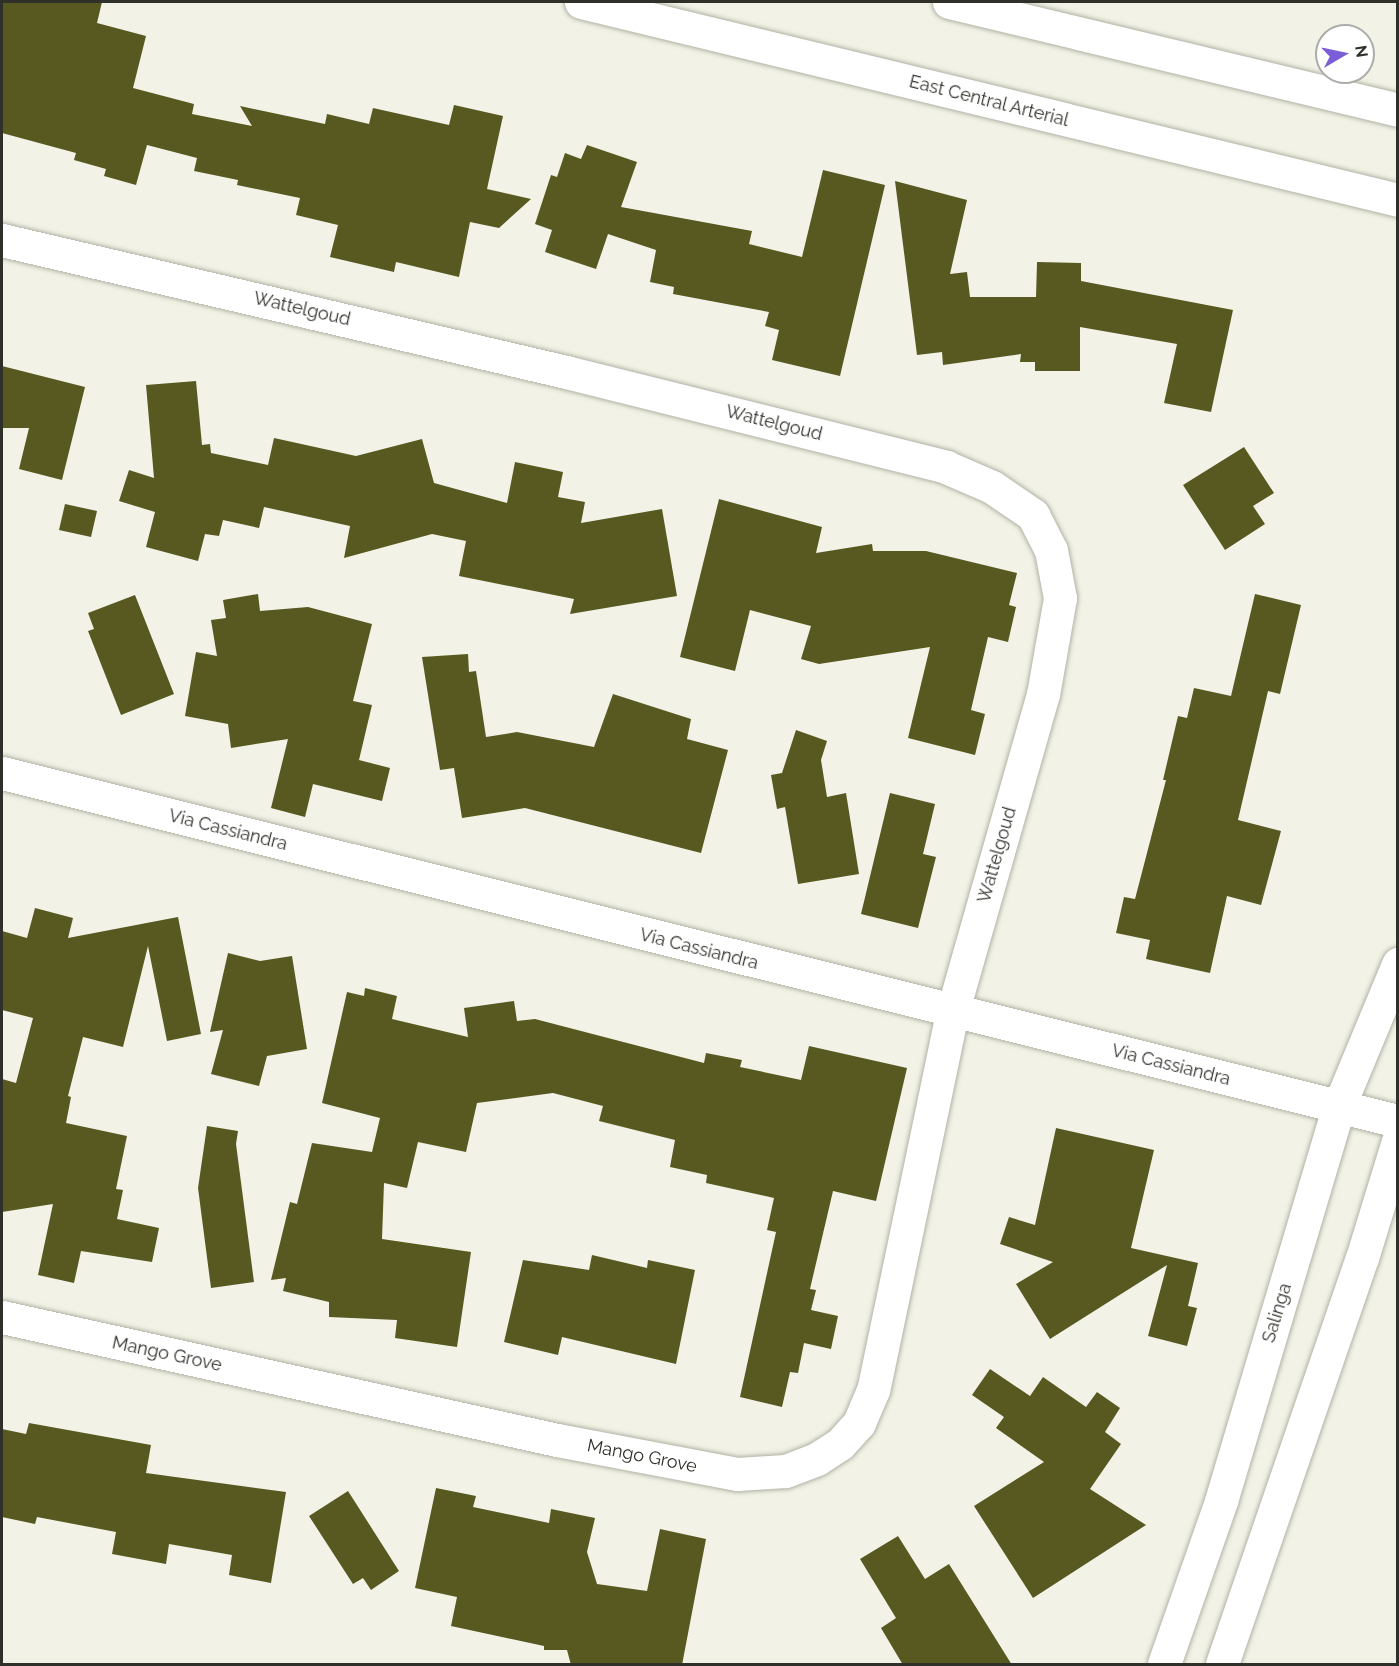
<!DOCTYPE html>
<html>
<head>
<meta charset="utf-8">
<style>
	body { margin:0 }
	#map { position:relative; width:1399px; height:1666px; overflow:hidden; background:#f2f3e6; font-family:Raleway,sans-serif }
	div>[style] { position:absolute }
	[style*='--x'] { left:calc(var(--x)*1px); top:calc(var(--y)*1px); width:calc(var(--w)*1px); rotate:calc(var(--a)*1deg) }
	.building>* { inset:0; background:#575921 }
	.roads { filter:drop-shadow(0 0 2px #b1b2a6) drop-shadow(0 0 2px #b1b2a6) }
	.street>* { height:33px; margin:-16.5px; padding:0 16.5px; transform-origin:16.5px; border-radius:16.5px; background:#fff }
	.secondary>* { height:33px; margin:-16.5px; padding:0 16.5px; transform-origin:16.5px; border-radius:16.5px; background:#fff }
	span { translate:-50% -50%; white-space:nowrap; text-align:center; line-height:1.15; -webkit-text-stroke:6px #fff; paint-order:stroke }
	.street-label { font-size:18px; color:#30302b }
	.frame { position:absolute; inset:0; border:3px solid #30302b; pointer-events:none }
	.north { position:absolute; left:1315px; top:24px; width:60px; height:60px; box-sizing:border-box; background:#fff; border:2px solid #acacaa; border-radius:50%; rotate:81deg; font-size:16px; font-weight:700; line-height:24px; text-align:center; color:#30302b }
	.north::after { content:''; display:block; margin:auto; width:21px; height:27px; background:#7b5dd7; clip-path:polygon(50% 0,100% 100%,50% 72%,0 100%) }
</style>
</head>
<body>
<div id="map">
	<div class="building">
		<i style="clip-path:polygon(2px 2px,102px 2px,97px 23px,146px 36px,133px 88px,194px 104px,192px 114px,252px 126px,240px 106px,325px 124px,327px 114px,369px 124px,373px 108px,449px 125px,454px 105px,503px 116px,487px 189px,531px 199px,499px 228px,470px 222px,459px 277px,396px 262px,394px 272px,330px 257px,338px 225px,296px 215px,300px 198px,237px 185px,238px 180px,194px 171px,197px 158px,147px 145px,136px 185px,104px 176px,106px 169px,74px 160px,76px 153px,2px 133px)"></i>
		<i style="clip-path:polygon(587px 145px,637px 162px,621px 207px,752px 231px,749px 244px,802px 257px,823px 170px,885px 185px,840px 376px,772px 360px,779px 330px,765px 326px,769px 312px,673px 294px,674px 287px,650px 282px,656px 250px,608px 234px,596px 269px,545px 252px,552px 230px,535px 224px,551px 175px,557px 177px,565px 153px,581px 159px)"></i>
		<i style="clip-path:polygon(895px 181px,967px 200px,950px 274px,967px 272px,970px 297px,1036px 297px,1037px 262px,1081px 263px,1081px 281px,1233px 310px,1211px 412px,1164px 403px,1177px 344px,1080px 327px,1080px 371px,1035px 371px,1035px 362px,1020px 362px,1021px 354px,943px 365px,942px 352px,917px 355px)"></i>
		<i style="clip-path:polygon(2px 366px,85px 387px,62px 480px,19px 469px,29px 428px,2px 428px)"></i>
		<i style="clip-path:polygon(196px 381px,202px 445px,210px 444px,211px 453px,268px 465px,274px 438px,356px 456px,422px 439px,434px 483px,507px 503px,515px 462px,563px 472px,558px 497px,585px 502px,581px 523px,662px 509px,677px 596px,570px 614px,574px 599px,459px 576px,466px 541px,432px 534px,344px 558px,350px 526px,264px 507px,259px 528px,223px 520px,219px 536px,205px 534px,198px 561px,146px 547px,155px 512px,119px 501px,129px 470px,154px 478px,146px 385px)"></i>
		<i style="clip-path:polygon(1244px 447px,1274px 493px,1253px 506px,1265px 524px,1225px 550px,1183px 485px)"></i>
		<i style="clip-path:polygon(719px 499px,822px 527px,816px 553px,872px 544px,873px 551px,926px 551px,1017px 573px,1009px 605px,1016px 607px,1008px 642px,988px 637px,971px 710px,985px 714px,975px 755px,908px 738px,930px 647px,819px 664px,801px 659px,811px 626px,750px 610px,735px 671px,680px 657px)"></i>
		<i style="clip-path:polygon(65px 504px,97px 511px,91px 537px,59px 530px)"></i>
		<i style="clip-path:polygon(258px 594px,260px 611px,308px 607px,372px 624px,353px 701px,372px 705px,359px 760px,390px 768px,382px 801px,313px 784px,305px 817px,271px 808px,288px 739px,231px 748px,228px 724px,185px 716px,196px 652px,217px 656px,211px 620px,226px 618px,223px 600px)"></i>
		<i style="clip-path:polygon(1255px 594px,1301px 605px,1280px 694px,1268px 691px,1238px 820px,1281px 831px,1261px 905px,1227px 896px,1210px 973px,1146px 959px,1150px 940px,1116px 933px,1124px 897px,1135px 899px,1166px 780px,1163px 780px,1178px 716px,1187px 718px,1194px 688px,1231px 696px)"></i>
		<i style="clip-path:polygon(135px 595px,174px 694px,121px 715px,88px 631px,94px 629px,88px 613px)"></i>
		<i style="clip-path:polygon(468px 654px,469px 672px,476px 671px,486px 737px,517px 732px,594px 747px,613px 694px,691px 719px,687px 739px,728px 750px,701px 853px,525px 808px,462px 818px,454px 768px,440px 770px,422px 657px)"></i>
		<i style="clip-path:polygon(796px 730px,827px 741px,821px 760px,827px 797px,846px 793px,859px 874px,798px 884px,785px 807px,777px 809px,771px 775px,782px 773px)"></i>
		<i style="clip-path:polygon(890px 793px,935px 804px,923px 854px,936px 857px,918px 928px,861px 914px)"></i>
		<i style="clip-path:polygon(35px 908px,73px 918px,68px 938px,178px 917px,201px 1034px,167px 1041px,148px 946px,123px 1047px,83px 1037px,68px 1096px,71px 1097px,66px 1123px,127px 1136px,116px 1189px,123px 1190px,117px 1219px,159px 1228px,152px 1262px,81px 1251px,74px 1283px,38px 1275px,53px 1204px,2px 1212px,2px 1079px,16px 1083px,33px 1018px,2px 1010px,2px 931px,27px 938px)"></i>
		<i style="clip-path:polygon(228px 953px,260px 961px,292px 956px,307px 1049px,267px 1056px,259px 1086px,211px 1074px,223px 1030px,210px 1032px)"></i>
		<i style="clip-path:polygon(365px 988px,397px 996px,392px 1019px,468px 1037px,464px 1008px,514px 1001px,517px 1021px,535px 1019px,704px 1063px,706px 1053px,742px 1060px,740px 1067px,801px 1080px,809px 1046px,907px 1068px,876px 1201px,833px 1191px,810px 1289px,816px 1290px,811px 1310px,838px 1316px,831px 1349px,804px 1343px,798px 1373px,790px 1372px,782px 1407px,740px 1397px,776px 1232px,767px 1230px,774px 1198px,706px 1183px,707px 1175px,670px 1167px,675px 1140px,599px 1121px,603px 1106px,553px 1093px,477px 1103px,466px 1152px,418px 1142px,407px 1188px,384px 1183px,382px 1239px,471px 1252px,457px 1347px,395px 1338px,397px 1320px,329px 1317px,329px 1302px,283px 1291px,286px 1278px,271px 1280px,290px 1202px,297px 1204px,312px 1143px,372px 1152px,380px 1118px,322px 1103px,347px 992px,364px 996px)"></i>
		<i style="clip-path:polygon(207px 1126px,238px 1131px,236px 1144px,254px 1282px,211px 1288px,198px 1188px)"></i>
		<i style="clip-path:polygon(1056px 1128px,1154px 1150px,1131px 1248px,1198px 1263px,1188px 1306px,1197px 1308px,1187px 1346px,1148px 1336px,1167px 1265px,1050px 1339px,1016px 1284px,1053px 1262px,1000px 1244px,1009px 1217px,1035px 1225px)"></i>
		<i style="clip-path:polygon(592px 1255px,647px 1268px,648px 1260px,695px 1270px,676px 1364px,562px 1337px,558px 1355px,504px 1342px,523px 1260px,589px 1270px)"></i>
		<i style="clip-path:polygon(990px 1369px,1030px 1396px,1043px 1377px,1086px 1407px,1097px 1392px,1120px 1408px,1105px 1432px,1121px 1444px,1090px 1489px,1146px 1525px,1033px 1598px,974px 1506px,1044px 1462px,996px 1428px,1004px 1417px,972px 1395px)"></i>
		<i style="clip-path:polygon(29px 1423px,151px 1445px,146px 1473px,286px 1492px,271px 1583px,229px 1575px,232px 1555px,169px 1544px,166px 1564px,112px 1554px,116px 1532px,37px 1517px,35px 1524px,2px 1517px,2px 1429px,26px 1434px)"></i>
		<i style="clip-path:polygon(436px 1488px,476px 1496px,473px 1507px,549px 1523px,551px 1509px,595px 1518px,587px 1552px,597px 1584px,647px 1591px,660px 1529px,706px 1539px,682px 1665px,571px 1665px,567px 1650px,544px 1650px,544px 1646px,451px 1626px,457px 1597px,415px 1588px)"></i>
		<i style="clip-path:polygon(348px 1491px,399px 1571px,371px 1590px,363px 1578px,353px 1584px,309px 1516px)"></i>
		<i style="clip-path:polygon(898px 1536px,925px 1579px,949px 1564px,1012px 1665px,903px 1665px,881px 1628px,896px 1618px,860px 1559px)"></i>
	</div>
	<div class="roads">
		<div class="street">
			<i style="--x:2;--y:240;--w:579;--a:13.17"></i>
			<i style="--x:566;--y:372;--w:392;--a:14"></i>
			<i style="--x:946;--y:467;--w:50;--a:23.5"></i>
			<i style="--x:992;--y:487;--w:50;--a:34.3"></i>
			<i style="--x:1033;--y:515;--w:39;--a:63"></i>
			<i style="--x:1051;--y:550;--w:49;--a:79.4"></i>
			<i style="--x:1060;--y:598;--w:97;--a:100"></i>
			<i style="--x:1043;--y:694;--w:332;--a:105.9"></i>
			<i style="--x:952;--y:1013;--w:385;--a:101.8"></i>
			<i style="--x:873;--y:1390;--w:36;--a:113"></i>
			<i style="--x:859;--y:1423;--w:28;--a:132"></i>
			<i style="--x:840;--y:1444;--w:27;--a:147"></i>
			<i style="--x:817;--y:1459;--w:34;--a:159"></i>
			<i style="--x:785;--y:1471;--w:48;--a:176.4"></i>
			<i style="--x:737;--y:1474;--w:183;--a:-169.3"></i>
			<i style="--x:557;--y:1440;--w:568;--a:-167.5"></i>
			<i style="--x:2;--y:773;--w:1439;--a:14"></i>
		</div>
		<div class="secondary">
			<i style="--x:581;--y:2;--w:841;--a:13.62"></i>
			<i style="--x:949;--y:2;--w:462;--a:13.5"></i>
			<i style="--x:1164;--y:1664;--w:173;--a:-70.7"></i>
			<i style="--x:1221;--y:1501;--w:412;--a:-73.4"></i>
			<i style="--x:1339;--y:1106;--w:154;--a:-67.4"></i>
			<i style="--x:1222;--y:1664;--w:429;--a:-71"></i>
			<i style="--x:1362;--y:1258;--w:122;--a:-72.9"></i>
		</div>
	</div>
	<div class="street-label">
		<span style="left:989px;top:101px;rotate:14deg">East Central Arterial</span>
		<span style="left:302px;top:309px;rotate:13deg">Wattelgoud</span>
		<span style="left:774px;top:423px;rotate:14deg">Wattelgoud</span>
		<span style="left:228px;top:830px;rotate:14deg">Via Cassiandra</span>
		<span style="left:997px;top:855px;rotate:-74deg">Wattelgoud</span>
		<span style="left:699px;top:949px;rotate:14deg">Via Cassiandra</span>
		<span style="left:1171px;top:1065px;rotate:14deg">Via Cassiandra</span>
		<span style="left:1277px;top:1313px;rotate:-73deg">Salinga</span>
		<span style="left:167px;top:1354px;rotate:12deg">Mango Grove</span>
		<span style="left:642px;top:1456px;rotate:11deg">Mango Grove</span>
	</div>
	<div class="frame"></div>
	<div class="north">N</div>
</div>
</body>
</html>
